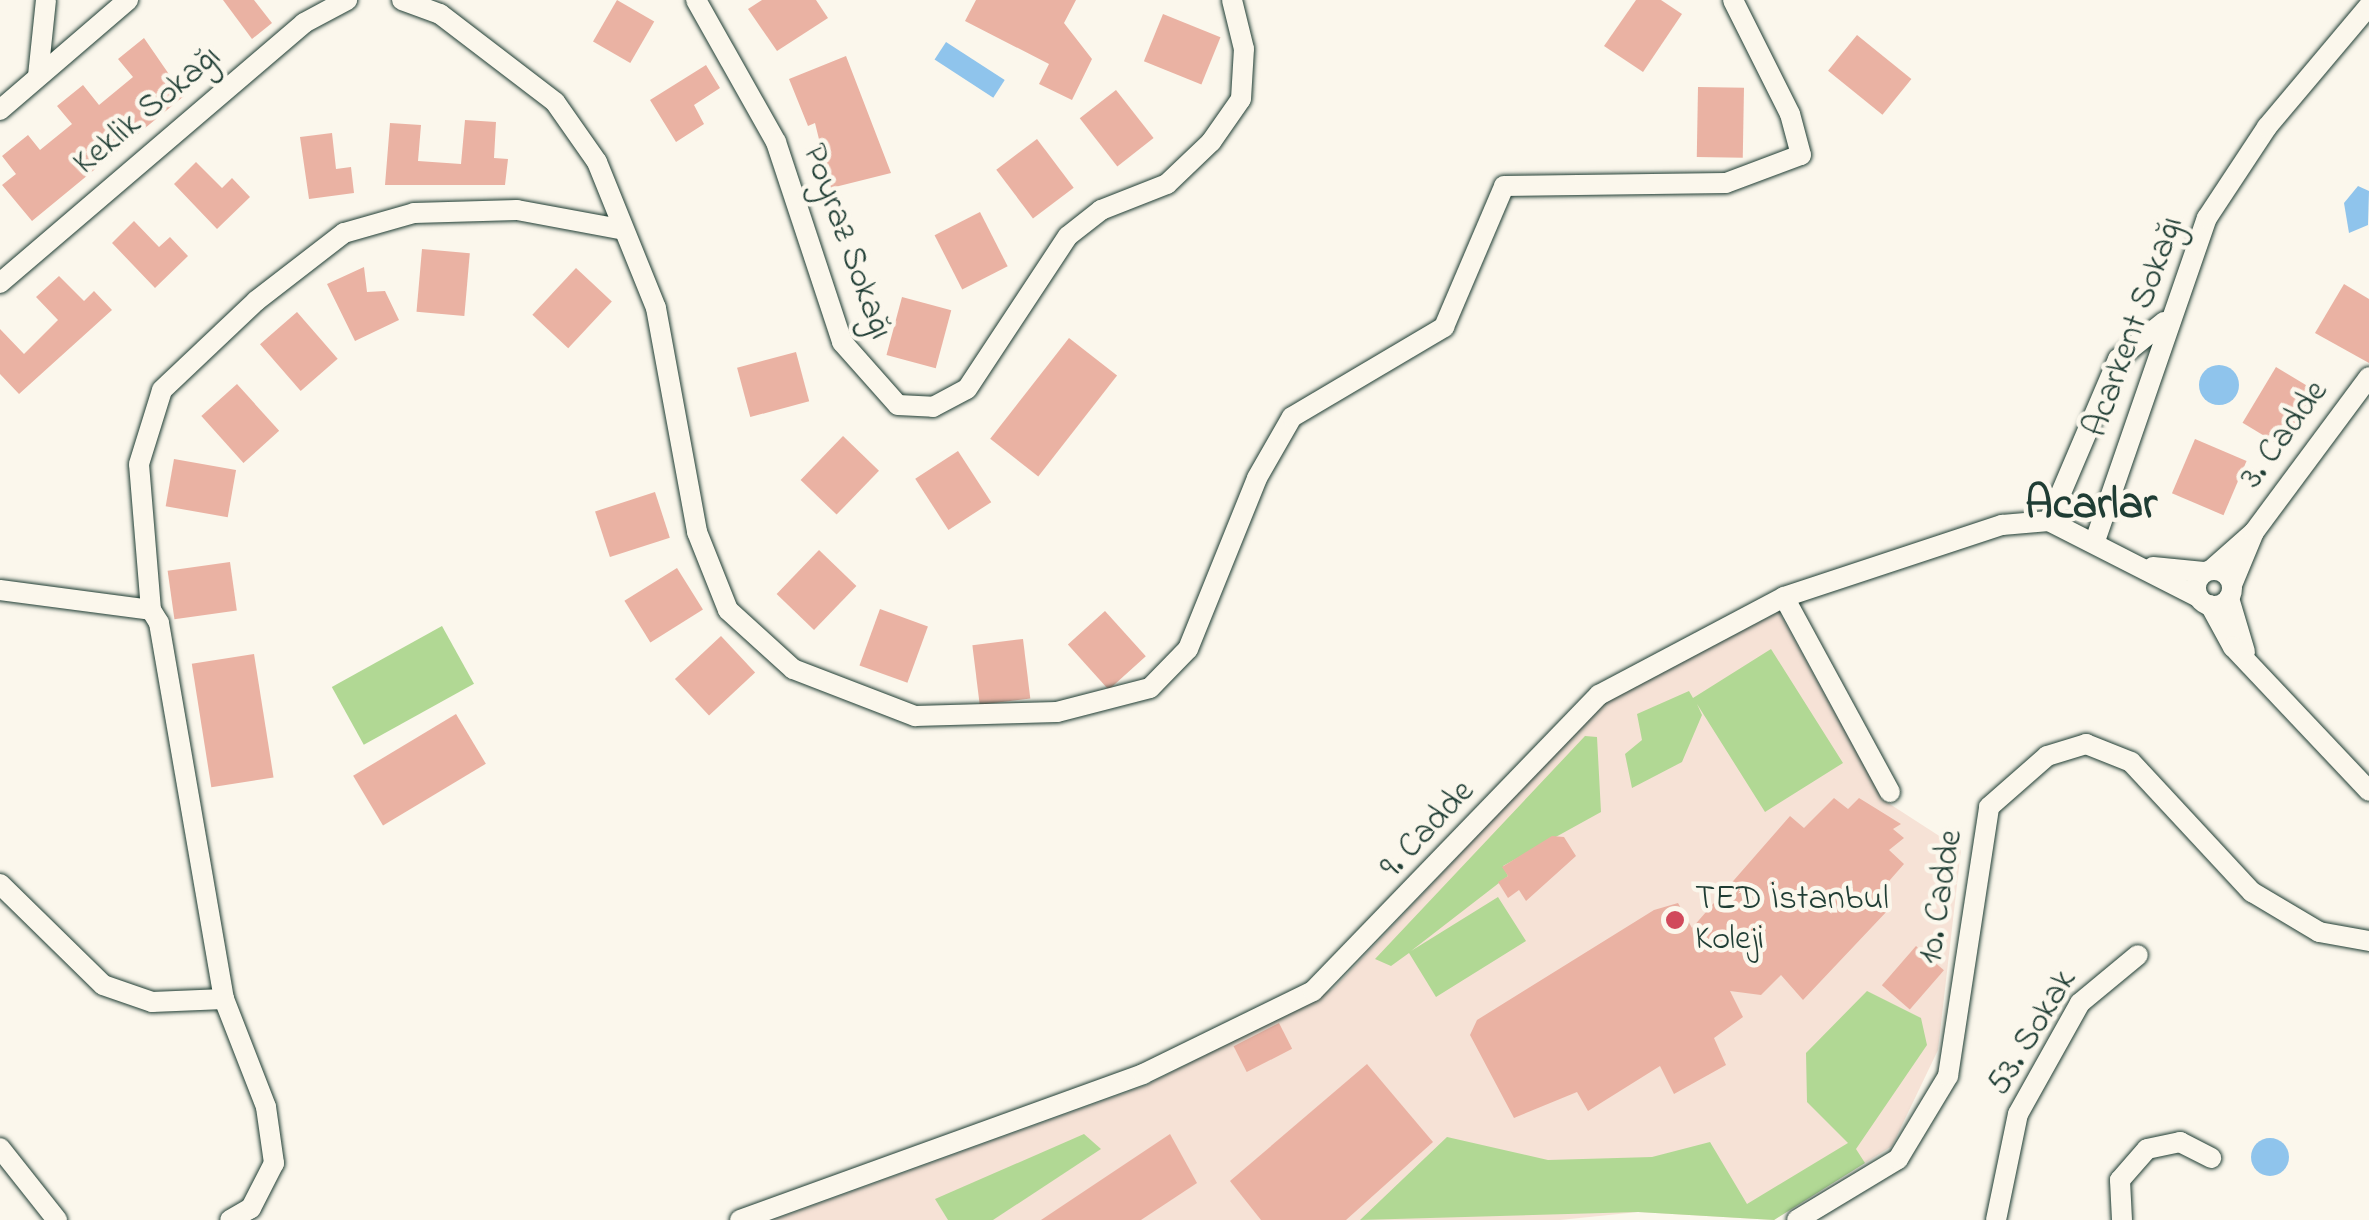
<!DOCTYPE html>
<meta charset="utf-8">
<style>
body{margin:0}
#map{position:relative;width:2369px;height:1220px;overflow:hidden;background:#fbf7ec;font-family:"Indie Flower",sans-serif}
div>[style]{position:absolute}
.built>*{inset:0;background:#f6e2d6}
.green>*{inset:0;background:#b1d894;transform-origin:0 0}
.water>*{inset:0;background:#8fc4ec;transform-origin:0 0}
.round{border-radius:50%}
.building>*{inset:0;background:#eab2a3;transform-origin:0 0}
.roads{filter:drop-shadow(0 0 2px #1f3d34) drop-shadow(0 0 2px #1f3d34)}
.minor>*{height:20px;margin:-10px;padding:0 10px;transform-origin:10px;border-radius:10px;background:#fbf7ec}
.minor>.ring{margin:-10px;padding:0;box-sizing:content-box;background:none;border:20px solid #fbf7ec;border-radius:50%}
.dots>*{width:28px;height:28px;translate:-50% -50%;box-sizing:border-box;border:5px solid #fbf7ec;border-radius:50%}
span{translate:-50% -50%;white-space:nowrap;text-align:center;line-height:1.15;-webkit-text-stroke:9px #fbf7ec;paint-order:stroke}
.street-label{font-size:35px;color:#1f3d34}
.poi-label{font-size:35px;color:#1f3d34}
.left{translate:0 -50%;text-align:left}
.district-label{font-size:45px;color:#1f3d34;font-weight:700}
</style>
<div id="map">
<div class="built">
<div style="clip-path:polygon(1779px 612px,1882px 799px,1961px 850px,1938px 1050px,1892px 1146px,1774px 1220px,1638px 1212px,1560px 1220px,773px 1220px,1147px 1085px,1333px 989px,1604px 702px)"></div>
</div>
<div class="green">
<div style="left:442px;top:626px;width:66px;height:126px;rotate:61deg"></div>
<div style="clip-path:polygon(1771px 649px,1843px 763px,1765px 812px,1697px 704px,1702px 715px,1682px 762px,1632px 788px,1625px 754px,1642px 740px,1637px 714px,1689px 691px,1693px 698px)"></div>
<div style="clip-path:polygon(1585px 736px,1597px 737px,1601px 812px,1503px 866px,1508px 876px,1411px 951px,1498px 897px,1526px 941px,1436px 997px,1409px 953px,1391px 966px,1375px 959px)"></div>
<div style="clip-path:polygon(1867px 991px,1921px 1018px,1927px 1045px,1856px 1149px,1865px 1163px,1774px 1220px,1638px 1212px,1360px 1220px,1447px 1137px,1548px 1160px,1652px 1157px,1710px 1142px,1747px 1204px,1848px 1143px,1807px 1102px,1806px 1053px)"></div>
<div style="clip-path:polygon(1084px 1134px,1101px 1149px,993px 1220px,948px 1220px,935px 1199px)"></div>
</div>
<div class="water">
<div style="left:946px;top:42px;width:70px;height:21px;rotate:33deg"></div>
<div style="clip-path:polygon(2358px 186px,2369px 191px,2368px 225px,2349px 233px,2344px 203px)"></div>
<div class="round" style="left:2199px;top:365px;width:40px;height:40px"></div>
<div class="round" style="left:2251px;top:1138px;width:38px;height:38px"></div>
</div>
<div class="building">
<div style="clip-path:polygon(223px 0,254px 0,272px 23px,252px 39px)"></div>
<div style="left:617px;top:0;width:43px;height:48px;rotate:30deg"></div>
<div style="clip-path:polygon(762px 0,816px 0,828px 18px,777px 51px,748px 9px)"></div>
<div style="clip-path:polygon(976px 0,1076px 0,1064px 23px,1092px 59px,1072px 100px,1039px 84px,1049px 64px,965px 21px)"></div>
<div style="clip-path:polygon(1636px 0,1661px 0,1682px 14px,1643px 72px,1604px 46px)"></div>
<div style="left:1163px;top:14px;width:62px;height:51px;rotate:22deg"></div>
<div style="left:1857px;top:35px;width:70px;height:46px;rotate:39deg"></div>
<div style="clip-path:polygon(144px 38px,184px 96px,32px 221px,2px 185px,16px 174px,2px 156px,28px 135px,40px 150px,72px 124px,57px 106px,83px 85px,99px 105px,133px 77px,118px 59px)"></div>
<div style="clip-path:polygon(846px 56px,891px 173px,831px 188px,815px 123px,808px 126px,789px 79px)"></div>
<div style="clip-path:polygon(706px 65px,720px 88px,694px 105px,704px 124px,676px 142px,650px 100px)"></div>
<div style="left:1698px;top:87px;width:46px;height:70px;rotate:1deg"></div>
<div style="left:1116px;top:90px;width:61px;height:46px;rotate:52deg"></div>
<div style="clip-path:polygon(465px 120px,496px 122px,494px 158px,508px 159px,505px 185px,385px 185px,390px 123px,421px 125px,418px 161px,461px 164px)"></div>
<div style="clip-path:polygon(332px 133px,336px 169px,351px 167px,354px 193px,309px 199px,300px 137px)"></div>
<div style="left:1037px;top:139px;width:61px;height:51px;rotate:53deg"></div>
<div style="clip-path:polygon(196px 162px,222px 188px,232px 178px,250px 197px,217px 229px,174px 184px)"></div>
<div style="left:980px;top:212px;width:61px;height:51px;rotate:63deg"></div>
<div style="clip-path:polygon(134px 221px,159px 247px,170px 237px,188px 256px,155px 288px,112px 243px)"></div>
<div style="left:422px;top:249px;width:48px;height:63px;rotate:5deg"></div>
<div style="clip-path:polygon(364px 267px,367px 292px,385px 291px,399px 320px,355px 341px,327px 284px)"></div>
<div style="left:576px;top:268px;width:49px;height:64px;rotate:43deg"></div>
<div style="clip-path:polygon(59px 276px,84px 301px,94px 291px,112px 310px,19px 394px,0 374px,0 329px,24px 354px,58px 320px,36px 297px)"></div>
<div style="clip-path:polygon(2344px 284px,2369px 299px,2369px 363px,2315px 333px)"></div>
<div style="left:902px;top:297px;width:51px;height:60px;rotate:15deg"></div>
<div style="left:297px;top:312px;width:62px;height:49px;rotate:49deg"></div>
<div style="left:1069px;top:338px;width:61px;height:128px;rotate:38deg"></div>
<div style="left:796px;top:352px;width:51px;height:61px;rotate:75deg"></div>
<div style="left:2276px;top:367px;width:45px;height:65px;rotate:31deg"></div>
<div style="left:237px;top:384px;width:63px;height:48px;rotate:48deg"></div>
<div style="left:843px;top:436px;width:50px;height:61px;rotate:44deg"></div>
<div style="left:2195px;top:439px;width:56px;height:59px;rotate:23deg"></div>
<div style="left:958px;top:451px;width:61px;height:51px;rotate:57deg"></div>
<div style="left:174px;top:459px;width:63px;height:48px;rotate:10deg"></div>
<div style="left:655px;top:492px;width:48px;height:63px;rotate:72deg"></div>
<div style="left:819px;top:550px;width:52px;height:61px;rotate:44deg"></div>
<div style="left:230px;top:562px;width:49px;height:63px;rotate:82deg"></div>
<div style="left:677px;top:568px;width:49px;height:62px;rotate:58deg"></div>
<div style="left:880px;top:609px;width:51px;height:60px;rotate:20deg"></div>
<div style="left:1105px;top:611px;width:61px;height:50px;rotate:48deg"></div>
<div style="left:721px;top:636px;width:50px;height:63px;rotate:47deg"></div>
<div style="left:1023px;top:639px;width:60px;height:51px;rotate:83deg"></div>
<div style="left:254px;top:654px;width:125px;height:63px;rotate:81deg"></div>
<div style="left:456px;top:714px;width:58px;height:120px;rotate:59deg"></div>
<div style="clip-path:polygon(1834px 798px,1848px 809px,1859px 798px,1901px 824px,1893px 829px,1904px 838px,1889px 850px,1904px 864px,1875px 897px,1889px 909px,1803px 1000px,1781px 975px,1761px 995px,1730px 991px,1743px 1017px,1714px 1038px,1726px 1065px,1674px 1094px,1660px 1066px,1588px 1111px,1577px 1092px,1514px 1118px,1470px 1035px,1477px 1020px,1654px 910px,1678px 903px,1692px 928px,1790px 816px,1804px 828px)"></div>
<div style="clip-path:polygon(1552px 836px,1564px 837px,1576px 856px,1526px 901px,1519px 890px,1508px 898px,1498px 882px,1508px 876px,1502px 867px)"></div>
<div style="left:1916px;top:946px;width:37px;height:52px;rotate:41deg"></div>
<div style="left:1279px;top:1023px;width:29px;height:51px;rotate:63deg"></div>
<div style="clip-path:polygon(1367px 1064px,1433px 1142px,1346px 1220px,1261px 1220px,1230px 1181px)"></div>
<div style="clip-path:polygon(1170px 1134px,1197px 1183px,1141px 1220px,1041px 1220px)"></div>
</div>
<div class="roads">
<div class="minor">
<div style="left:402px;top:0;width:40px;rotate:20.2deg"></div>
<div style="left:440px;top:14px;width:145px;rotate:37.4deg"></div>
<div style="left:555px;top:102px;width:73px;rotate:55deg"></div>
<div style="left:597px;top:162px;width:157px;rotate:68deg"></div>
<div style="left:656px;top:308px;width:228px;rotate:79.6deg"></div>
<div style="left:697px;top:532px;width:84px;rotate:68.3deg"></div>
<div style="left:728px;top:610px;width:88px;rotate:42.2deg"></div>
<div style="left:793px;top:669px;width:131px;rotate:21.1deg"></div>
<div style="left:915px;top:716px;width:142px;rotate:-1.6deg"></div>
<div style="left:1057px;top:712px;width:96px;rotate:-14.5deg"></div>
<div style="left:1150px;top:688px;width:54px;rotate:-45.7deg"></div>
<div style="left:1188px;top:649px;width:184px;rotate:-68deg"></div>
<div style="left:1257px;top:478px;width:70px;rotate:-60.2deg"></div>
<div style="left:1292px;top:417px;width:177px;rotate:-30.6deg"></div>
<div style="left:1444px;top:327px;width:153px;rotate:-66.9deg"></div>
<div style="left:1504px;top:186px;width:222px;rotate:-0.8deg"></div>
<div style="left:1726px;top:183px;width:80px;rotate:-20.5deg"></div>
<div style="left:1801px;top:155px;width:42px;rotate:-105deg"></div>
<div style="left:1790px;top:114px;width:127px;rotate:-116.6deg"></div>
<div style="left:696px;top:0;width:163px;rotate:60.6deg"></div>
<div style="left:776px;top:142px;width:211px;rotate:71.7deg"></div>
<div style="left:842px;top:342px;width:84px;rotate:48.4deg"></div>
<div style="left:898px;top:405px;width:35px;rotate:3deg"></div>
<div style="left:933px;top:407px;width:38px;rotate:-28deg"></div>
<div style="left:967px;top:389px;width:183px;rotate:-56.6deg"></div>
<div style="left:1068px;top:236px;width:42px;rotate:-38.2deg"></div>
<div style="left:1101px;top:210px;width:71px;rotate:-21.5deg"></div>
<div style="left:1167px;top:184px;width:61px;rotate:-43.7deg"></div>
<div style="left:1211px;top:142px;width:52px;rotate:-55.1deg"></div>
<div style="left:1241px;top:99px;width:50px;rotate:-86.6deg"></div>
<div style="left:1244px;top:49px;width:50px;rotate:-103.8deg"></div>
<div style="left:38px;top:76px;width:76px;rotate:-84deg"></div>
<div style="left:0;top:110px;width:169px;rotate:-40.7deg"></div>
<div style="left:0;top:283px;width:400px;rotate:-40.5deg"></div>
<div style="left:304px;top:23px;width:49px;rotate:-28.1deg"></div>
<div style="left:2049px;top:521px;width:176px;rotate:-66.9deg"></div>
<div style="left:2118px;top:359px;width:59px;rotate:-38.8deg"></div>
<div style="left:2095px;top:541px;width:342px;rotate:-70.9deg"></div>
<div style="left:2207px;top:218px;width:109px;rotate:-56.6deg"></div>
<div style="left:2267px;top:127px;width:158px;rotate:-49.9deg"></div>
<div style="left:2153px;top:567px;width:51px;rotate:5.6deg"></div>
<div class="ring" style="left:2196px;top:570px;width:16px;height:16px"></div>
<div style="left:2211px;top:570px;width:57px;rotate:-41.5deg"></div>
<div style="left:2232px;top:585px;width:57px;rotate:-67.5deg"></div>
<div style="left:2254px;top:532px;width:193px;rotate:-53.4deg"></div>
<div style="left:0;top:590px;width:152px;rotate:7.5deg"></div>
<div style="left:151px;top:610px;width:15px;rotate:58deg"></div>
<div style="left:159px;top:623px;width:382px;rotate:80.2deg"></div>
<div style="left:224px;top:999px;width:116px;rotate:68.7deg"></div>
<div style="left:266px;top:1107px;width:57px;rotate:81.9deg"></div>
<div style="left:274px;top:1163px;width:51px;rotate:117.1deg"></div>
<div style="left:251px;top:1208px;width:24px;rotate:150deg"></div>
<div style="left:1784px;top:597px;width:222px;rotate:61.5deg"></div>
<div style="left:2229px;top:598px;width:56px;rotate:73.5deg"></div>
<div style="left:2210px;top:605px;width:48px;rotate:61.3deg"></div>
<div style="left:2233px;top:647px;width:198px;rotate:46.6deg"></div>
<div style="left:151px;top:610px;width:146px;rotate:-94.7deg"></div>
<div style="left:139px;top:464px;width:77px;rotate:-72.7deg"></div>
<div style="left:162px;top:390px;width:129px;rotate:-43.4deg"></div>
<div style="left:256px;top:301px;width:111px;rotate:-37.7deg"></div>
<div style="left:344px;top:233px;width:73px;rotate:-15.9deg"></div>
<div style="left:414px;top:213px;width:103px;rotate:-1.7deg"></div>
<div style="left:517px;top:210px;width:105px;rotate:10.5deg"></div>
<div style="left:0;top:884px;width:144px;rotate:44.4deg"></div>
<div style="left:103px;top:985px;width:52px;rotate:19.1deg"></div>
<div style="left:152px;top:1002px;width:72px;rotate:-2.4deg"></div>
<div style="left:0;top:1148px;width:92px;rotate:51.6deg"></div>
<div style="left:740px;top:1220px;width:429px;rotate:-19.9deg"></div>
<div style="left:1143px;top:1074px;width:189px;rotate:-26deg"></div>
<div style="left:1313px;top:991px;width:412px;rotate:-46deg"></div>
<div style="left:1599px;top:695px;width:209px;rotate:-27.9deg"></div>
<div style="left:1784px;top:597px;width:230px;rotate:-18.3deg"></div>
<div style="left:2002px;top:525px;width:47px;rotate:-4.9deg"></div>
<div style="left:2049px;top:521px;width:167px;rotate:27deg"></div>
<div style="left:1797px;top:1220px;width:118px;rotate:-31.1deg"></div>
<div style="left:1898px;top:1159px;width:97px;rotate:-58.9deg"></div>
<div style="left:1948px;top:1076px;width:272px;rotate:-81.3deg"></div>
<div style="left:1989px;top:807px;width:77px;rotate:-41.3deg"></div>
<div style="left:2047px;top:756px;width:41px;rotate:-17.1deg"></div>
<div style="left:2086px;top:744px;width:48px;rotate:21.8deg"></div>
<div style="left:2131px;top:762px;width:178px;rotate:47.1deg"></div>
<div style="left:2252px;top:892px;width:78px;rotate:30.8deg"></div>
<div style="left:2319px;top:932px;width:51px;rotate:10.2deg"></div>
<div style="left:1996px;top:1220px;width:108px;rotate:-78.3deg"></div>
<div style="left:2018px;top:1114px;width:127px;rotate:-60.8deg"></div>
<div style="left:2080px;top:1003px;width:75px;rotate:-39.6deg"></div>
<div style="left:2122px;top:1220px;width:40px;rotate:-92.9deg"></div>
<div style="left:2120px;top:1180px;width:41px;rotate:-48.9deg"></div>
<div style="left:2147px;top:1149px;width:34px;rotate:-12deg"></div>
<div style="left:2180px;top:1142px;width:35px;rotate:27deg"></div>
</div>
</div>
<div class="dots">
<div style="left:1675px;top:920px;background:#d1495b"></div>
</div>
<div class="street-label">
<span style="left:148px;top:111px;rotate:-40deg">Keklik Sokağı</span>
<span style="left:846px;top:242px;rotate:70deg">Poyraz Sokağı</span>
<span style="left:2135px;top:327px;rotate:-70deg">Acarkent Sokağı</span>
<span style="left:2285px;top:435px;rotate:-54deg">3. Cadde</span>
<span style="left:1428px;top:830px;rotate:-47deg">9. Cadde</span>
<span style="left:1942px;top:897px;rotate:-81deg">10. Cadde</span>
<span style="left:2033px;top:1033px;rotate:-59deg">53. Sokak</span>
</div>
<div class="poi-label">
<span class="left" style="left:1695px;top:920px">TED İstanbul<br>Koleji</span>
</div>
<div class="district-label">
<span style="left:2091px;top:507px">Acarlar</span>
</div>
</div>
